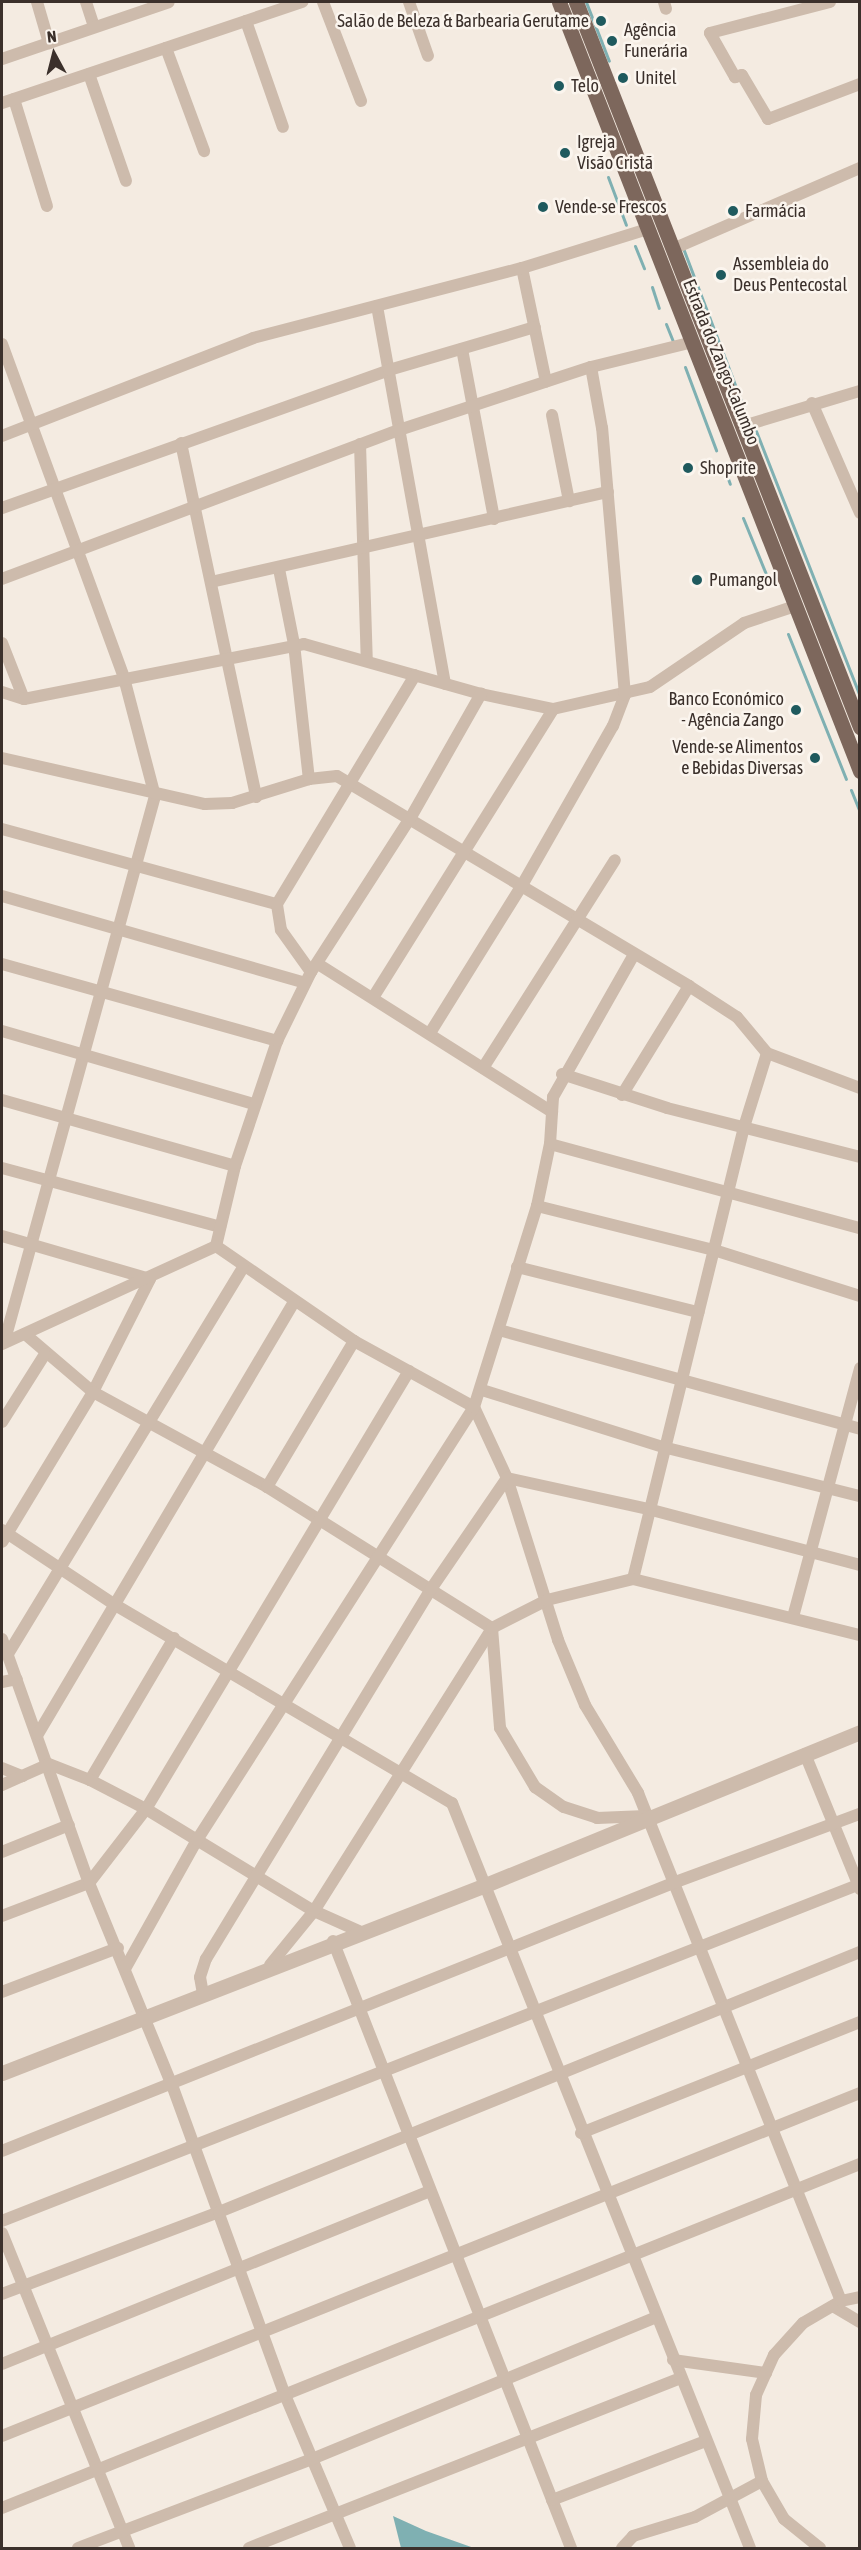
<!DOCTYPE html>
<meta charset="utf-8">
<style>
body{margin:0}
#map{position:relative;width:861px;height:2550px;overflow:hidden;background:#f4ebe1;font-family:"Asap Condensed",sans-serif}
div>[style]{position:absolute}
.water>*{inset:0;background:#7fb0b2}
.stream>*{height:3px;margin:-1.5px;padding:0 1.5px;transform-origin:1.5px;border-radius:1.5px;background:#7fb0b2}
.minor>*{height:12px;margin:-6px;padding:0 6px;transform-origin:6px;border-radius:6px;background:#cdbbac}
.tertiary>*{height:15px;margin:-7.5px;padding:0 7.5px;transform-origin:7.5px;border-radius:7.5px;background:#cdbbac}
.primary>*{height:15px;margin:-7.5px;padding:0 7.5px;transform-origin:7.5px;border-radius:7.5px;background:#7d675c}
.dots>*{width:16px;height:16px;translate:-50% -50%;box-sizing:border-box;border:3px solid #fbf5ee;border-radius:50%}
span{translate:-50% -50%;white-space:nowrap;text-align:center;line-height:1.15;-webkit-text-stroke:5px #fbf5ee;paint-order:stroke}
.poi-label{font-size:18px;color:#3b302b}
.right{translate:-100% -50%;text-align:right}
.left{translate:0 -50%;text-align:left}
.street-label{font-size:18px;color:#3b302b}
.frame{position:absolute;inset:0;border:3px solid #3b302b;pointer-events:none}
.north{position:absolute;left:24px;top:24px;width:60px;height:60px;-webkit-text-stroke:4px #fbf5ee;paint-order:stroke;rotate:353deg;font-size:16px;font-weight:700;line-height:24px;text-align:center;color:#3b302b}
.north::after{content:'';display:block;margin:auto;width:21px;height:27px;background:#3b302b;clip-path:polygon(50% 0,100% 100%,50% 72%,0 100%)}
</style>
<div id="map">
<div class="water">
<div style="clip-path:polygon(393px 2516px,426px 2531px,474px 2548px,401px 2548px)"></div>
</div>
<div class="stream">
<div style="left:586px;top:2px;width:63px;rotate:68.7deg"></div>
<div style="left:608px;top:177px;width:51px;rotate:69.4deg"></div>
<div style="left:635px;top:246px;width:24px;rotate:68deg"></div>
<div style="left:683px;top:248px;width:178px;rotate:69.2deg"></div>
<div style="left:652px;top:287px;width:22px;rotate:72deg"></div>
<div style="left:666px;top:324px;width:18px;rotate:68deg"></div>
<div style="left:685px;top:367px;width:89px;rotate:69.5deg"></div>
<div style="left:756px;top:431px;width:286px;rotate:68.6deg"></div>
<div style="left:723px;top:465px;width:20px;rotate:70deg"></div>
<div style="left:743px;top:518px;width:66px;rotate:67.7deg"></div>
<div style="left:788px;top:634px;width:156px;rotate:68.2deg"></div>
<div style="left:851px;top:790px;width:24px;rotate:68deg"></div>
</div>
<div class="minor">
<div style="left:37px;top:2px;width:43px;rotate:73.7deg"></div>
<div style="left:86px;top:2px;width:26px;rotate:72deg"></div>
<div style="left:323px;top:2px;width:106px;rotate:69deg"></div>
<div style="left:409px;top:2px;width:57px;rotate:70.6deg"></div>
<div style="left:664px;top:2px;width:7px;rotate:74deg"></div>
<div style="left:830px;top:2px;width:124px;rotate:165.5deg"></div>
<div style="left:710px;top:33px;width:51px;rotate:60.4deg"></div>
<div style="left:735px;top:77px;width:7px;rotate:-16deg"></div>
<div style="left:742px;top:75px;width:51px;rotate:59.4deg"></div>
<div style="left:768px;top:119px;width:98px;rotate:-20.8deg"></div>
<div style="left:246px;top:21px;width:112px;rotate:70.8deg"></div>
<div style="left:166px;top:48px;width:110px;rotate:69.7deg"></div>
<div style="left:2px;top:59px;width:176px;rotate:-18.8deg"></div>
<div style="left:89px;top:74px;width:113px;rotate:70.9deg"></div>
<div style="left:14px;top:99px;width:112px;rotate:72.9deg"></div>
<div style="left:2px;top:103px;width:317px;rotate:-18.6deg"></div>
<div style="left:675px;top:248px;width:202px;rotate:-23.4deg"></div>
<div style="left:522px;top:268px;width:116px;rotate:78.1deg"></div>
<div style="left:377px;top:306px;width:384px;rotate:79.8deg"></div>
<div style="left:2px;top:344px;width:356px;rotate:69.9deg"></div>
<div style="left:124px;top:678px;width:122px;rotate:75.3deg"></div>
<div style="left:155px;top:796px;width:567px;rotate:105.43deg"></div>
<div style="left:462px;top:349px;width:173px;rotate:79.3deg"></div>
<div style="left:812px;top:403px;width:120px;rotate:66.4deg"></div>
<div style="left:552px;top:415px;width:88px;rotate:78.8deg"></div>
<div style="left:743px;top:426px;width:122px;rotate:-16.7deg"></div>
<div style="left:2px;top:436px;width:269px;rotate:-21.3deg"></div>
<div style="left:253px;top:338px;width:278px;rotate:-14.6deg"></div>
<div style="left:522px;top:268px;width:129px;rotate:-17.2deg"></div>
<div style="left:181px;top:443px;width:362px;rotate:78deg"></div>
<div style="left:360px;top:444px;width:217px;rotate:88.2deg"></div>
<div style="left:2px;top:508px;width:411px;rotate:-19.6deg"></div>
<div style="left:389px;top:370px;width:152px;rotate:-16.4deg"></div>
<div style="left:279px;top:569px;width:76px;rotate:78.7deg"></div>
<div style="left:294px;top:644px;width:136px;rotate:83.7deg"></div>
<div style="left:2px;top:579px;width:424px;rotate:-20.6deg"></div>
<div style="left:399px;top:430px;width:202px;rotate:-18.2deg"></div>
<div style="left:591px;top:367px;width:105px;rotate:-13.8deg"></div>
<div style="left:211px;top:582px;width:407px;rotate:-12.8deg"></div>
<div style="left:2px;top:643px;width:60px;rotate:68.6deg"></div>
<div style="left:2px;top:692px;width:23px;rotate:18deg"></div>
<div style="left:24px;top:699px;width:285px;rotate:-11.1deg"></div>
<div style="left:304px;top:644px;width:184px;rotate:15.8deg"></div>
<div style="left:481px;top:694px;width:74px;rotate:11.8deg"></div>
<div style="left:553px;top:709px;width:99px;rotate:-12.8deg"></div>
<div style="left:650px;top:687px;width:114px;rotate:-34.2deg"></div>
<div style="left:744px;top:623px;width:54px;rotate:-18.4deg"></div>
<div style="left:2px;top:758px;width:208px;rotate:12.8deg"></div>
<div style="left:205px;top:804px;width:27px;rotate:-2deg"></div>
<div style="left:232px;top:803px;width:81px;rotate:-17.3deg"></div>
<div style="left:309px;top:779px;width:28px;rotate:-6deg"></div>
<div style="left:337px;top:776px;width:410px;rotate:30.8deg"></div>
<div style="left:689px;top:986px;width:57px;rotate:32.9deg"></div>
<div style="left:737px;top:1017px;width:47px;rotate:50.2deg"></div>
<div style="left:767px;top:1053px;width:99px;rotate:20.6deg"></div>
<div style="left:2px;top:829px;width:285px;rotate:15.3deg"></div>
<div style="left:2px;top:896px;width:315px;rotate:16deg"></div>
<div style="left:2px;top:964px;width:286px;rotate:15.6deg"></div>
<div style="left:318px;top:964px;width:277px;rotate:32.3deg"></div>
<div style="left:311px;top:972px;width:52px;rotate:-125.5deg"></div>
<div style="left:281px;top:930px;width:26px;rotate:-99deg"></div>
<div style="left:277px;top:904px;width:267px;rotate:-58.9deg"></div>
<div style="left:374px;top:996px;width:338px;rotate:-58deg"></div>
<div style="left:2px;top:1031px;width:262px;rotate:16.2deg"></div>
<div style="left:430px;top:1033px;width:172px;rotate:-58.1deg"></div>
<div style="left:521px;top:887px;width:185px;rotate:-60.3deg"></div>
<div style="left:613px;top:726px;width:33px;rotate:-69deg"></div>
<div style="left:625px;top:695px;width:268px;rotate:-94.9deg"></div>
<div style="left:602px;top:428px;width:62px;rotate:-100.2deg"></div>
<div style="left:483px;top:1068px;width:246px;rotate:-57.6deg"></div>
<div style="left:562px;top:1074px;width:110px;rotate:17.9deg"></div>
<div style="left:667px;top:1108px;width:199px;rotate:14.2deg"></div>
<div style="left:622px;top:1095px;width:128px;rotate:-58.4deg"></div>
<div style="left:2px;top:1100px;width:242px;rotate:15.8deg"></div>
<div style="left:550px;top:1144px;width:321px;rotate:15.2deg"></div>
<div style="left:2px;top:1168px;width:226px;rotate:15.1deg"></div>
<div style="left:537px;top:1206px;width:182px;rotate:14deg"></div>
<div style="left:714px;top:1250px;width:153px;rotate:17.5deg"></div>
<div style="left:2px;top:1236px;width:154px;rotate:16.2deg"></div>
<div style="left:150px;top:1279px;width:127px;rotate:116.8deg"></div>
<div style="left:93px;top:1392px;width:175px;rotate:121.2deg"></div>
<div style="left:216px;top:1246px;width:168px;rotate:34.5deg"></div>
<div style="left:354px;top:1341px;width:137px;rotate:28.8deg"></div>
<div style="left:474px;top:1407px;width:78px;rotate:65.1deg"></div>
<div style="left:507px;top:1478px;width:170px;rotate:72.5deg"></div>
<div style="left:558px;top:1640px;width:70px;rotate:67.4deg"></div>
<div style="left:585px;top:1705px;width:103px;rotate:58.9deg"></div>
<div style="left:638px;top:1793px;width:547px;rotate:68.22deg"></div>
<div style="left:216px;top:1246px;width:82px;rotate:-76.6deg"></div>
<div style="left:235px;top:1166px;width:132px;rotate:-71.4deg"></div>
<div style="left:277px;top:1041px;width:77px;rotate:-63.8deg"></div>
<div style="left:311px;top:972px;width:184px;rotate:-57.2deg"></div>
<div style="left:411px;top:817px;width:142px;rotate:-60.4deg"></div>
<div style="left:517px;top:1267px;width:187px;rotate:14deg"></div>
<div style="left:499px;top:1330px;width:374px;rotate:15.3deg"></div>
<div style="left:25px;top:1334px;width:89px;rotate:40.5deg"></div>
<div style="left:93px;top:1392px;width:198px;rotate:28.6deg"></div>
<div style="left:267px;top:1487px;width:266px;rotate:32.1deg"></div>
<div style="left:492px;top:1628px;width:100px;rotate:85.4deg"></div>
<div style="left:500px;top:1728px;width:69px;rotate:59.3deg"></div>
<div style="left:535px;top:1787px;width:35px;rotate:35deg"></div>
<div style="left:564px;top:1807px;width:35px;rotate:18deg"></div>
<div style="left:597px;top:1818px;width:49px;rotate:-2.3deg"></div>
<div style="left:2px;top:1344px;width:235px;rotate:-24.6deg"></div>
<div style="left:482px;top:1390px;width:190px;rotate:17.5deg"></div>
<div style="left:663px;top:1447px;width:203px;rotate:14deg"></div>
<div style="left:2px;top:1422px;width:80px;rotate:-57.7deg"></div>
<div style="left:267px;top:1487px;width:170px;rotate:-59.2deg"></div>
<div style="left:2px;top:1530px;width:138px;rotate:33.5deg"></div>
<div style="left:117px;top:1606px;width:389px;rotate:30.5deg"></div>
<div style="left:452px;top:1803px;width:802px;rotate:68.2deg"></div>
<div style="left:633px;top:1579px;width:465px;rotate:-76.2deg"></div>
<div style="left:744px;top:1127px;width:77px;rotate:-72.7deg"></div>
<div style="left:793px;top:1617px;width:258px;rotate:-74.9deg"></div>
<div style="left:2px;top:1639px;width:259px;rotate:70.4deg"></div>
<div style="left:89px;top:1883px;width:218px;rotate:67.7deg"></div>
<div style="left:172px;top:2085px;width:330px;rotate:70deg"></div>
<div style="left:285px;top:2395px;width:166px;rotate:67deg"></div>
<div style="left:8px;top:1654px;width:452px;rotate:-58.7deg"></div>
<div style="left:2px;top:1682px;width:15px;rotate:-11deg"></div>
<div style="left:38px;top:1734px;width:502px;rotate:-59.35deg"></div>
<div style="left:805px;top:1754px;width:146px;rotate:67.8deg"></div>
<div style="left:2px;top:1768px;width:22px;rotate:22deg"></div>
<div style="left:90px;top:1780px;width:165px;rotate:-59.4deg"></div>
<div style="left:2px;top:1785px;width:51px;rotate:-24.1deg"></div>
<div style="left:49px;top:1764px;width:44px;rotate:21.3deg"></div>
<div style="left:90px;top:1780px;width:63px;rotate:27.4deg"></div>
<div style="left:146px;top:1809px;width:197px;rotate:31.3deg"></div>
<div style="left:314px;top:1911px;width:49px;rotate:24deg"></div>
<div style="left:2px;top:1852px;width:72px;rotate:-21.9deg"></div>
<div style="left:2px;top:1916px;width:93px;rotate:-20.8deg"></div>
<div style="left:89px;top:1883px;width:93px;rotate:-52.4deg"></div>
<div style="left:146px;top:1809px;width:511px;rotate:-59.02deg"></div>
<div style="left:333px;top:1941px;width:652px;rotate:68.59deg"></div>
<div style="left:270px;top:1965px;width:70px;rotate:-50.8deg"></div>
<div style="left:314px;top:1911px;width:334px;rotate:-57.8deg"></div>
<div style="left:492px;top:1628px;width:62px;rotate:-27deg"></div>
<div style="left:547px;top:1600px;width:89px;rotate:-13.7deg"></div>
<div style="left:633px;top:1579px;width:234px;rotate:13.9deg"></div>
<div style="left:126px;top:1967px;width:145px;rotate:-60.8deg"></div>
<div style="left:197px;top:1840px;width:514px;rotate:-57.39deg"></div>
<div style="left:474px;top:1407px;width:211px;rotate:-72.6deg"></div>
<div style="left:537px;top:1206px;width:63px;rotate:-78.2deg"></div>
<div style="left:550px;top:1144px;width:47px;rotate:-86.3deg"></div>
<div style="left:553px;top:1097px;width:162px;rotate:-60.4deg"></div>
<div style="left:2px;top:1992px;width:124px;rotate:-20.8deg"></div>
<div style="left:203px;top:1994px;width:17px;rotate:-100deg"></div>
<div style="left:200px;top:1977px;width:19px;rotate:-72deg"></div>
<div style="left:206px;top:1959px;width:433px;rotate:-58.7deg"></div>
<div style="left:431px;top:1589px;width:135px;rotate:-55.6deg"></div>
<div style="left:507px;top:1478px;width:144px;rotate:12.4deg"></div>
<div style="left:648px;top:1509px;width:219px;rotate:14.8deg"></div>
<div style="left:581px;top:2133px;width:300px;rotate:-21.7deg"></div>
<div style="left:2px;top:2151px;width:723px;rotate:-21.77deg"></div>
<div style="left:673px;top:1883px;width:199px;rotate:-20.3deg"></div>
<div style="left:2px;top:2221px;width:922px;rotate:-21.44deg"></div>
<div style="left:2px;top:2233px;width:340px;rotate:68deg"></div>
<div style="left:2px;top:2294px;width:232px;rotate:-20.7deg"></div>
<div style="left:219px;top:2212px;width:692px;rotate:-22.08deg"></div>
<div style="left:833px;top:2306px;width:31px;rotate:31deg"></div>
<div style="left:673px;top:2360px;width:94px;rotate:8deg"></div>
<div style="left:2px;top:2364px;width:462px;rotate:-22deg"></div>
<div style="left:2px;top:2436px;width:924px;rotate:-21.79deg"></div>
<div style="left:552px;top:2500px;width:165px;rotate:-21deg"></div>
<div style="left:2px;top:2508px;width:924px;rotate:-21.85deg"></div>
<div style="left:78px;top:2548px;width:250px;rotate:-20.8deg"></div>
<div style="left:312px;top:2459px;width:372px;rotate:-22.4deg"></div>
<div style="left:249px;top:2548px;width:463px;rotate:-21.5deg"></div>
<div style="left:622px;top:2548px;width:16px;rotate:-47deg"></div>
<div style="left:633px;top:2536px;width:65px;rotate:-17deg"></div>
<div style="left:695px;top:2517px;width:76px;rotate:-28.2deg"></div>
<div style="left:820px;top:2548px;width:46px;rotate:-141.1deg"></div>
<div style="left:784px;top:2519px;width:44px;rotate:-120.1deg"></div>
<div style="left:762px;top:2481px;width:43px;rotate:-103.4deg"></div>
<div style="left:752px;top:2439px;width:44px;rotate:-84.8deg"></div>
<div style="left:756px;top:2395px;width:44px;rotate:-65.8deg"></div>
<div style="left:774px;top:2355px;width:43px;rotate:-47.8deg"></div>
<div style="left:803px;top:2323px;width:44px;rotate:-30.1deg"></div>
<div style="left:841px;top:2301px;width:19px;rotate:-12deg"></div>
</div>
<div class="tertiary">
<div style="left:2px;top:2073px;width:516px;rotate:-21.24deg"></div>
<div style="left:483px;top:1886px;width:407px;rotate:-22.2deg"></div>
</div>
<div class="primary">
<div style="left:559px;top:2px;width:826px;rotate:68.62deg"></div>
<div style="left:576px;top:2px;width:779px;rotate:68.61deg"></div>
</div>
<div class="dots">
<div style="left:601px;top:21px;background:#1f5a5e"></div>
<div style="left:612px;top:41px;background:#1f5a5e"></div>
<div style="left:623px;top:78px;background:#1f5a5e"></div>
<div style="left:559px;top:86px;background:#1f5a5e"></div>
<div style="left:565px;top:153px;background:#1f5a5e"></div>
<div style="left:543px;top:207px;background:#1f5a5e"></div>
<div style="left:733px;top:211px;background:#1f5a5e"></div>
<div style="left:721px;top:275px;background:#1f5a5e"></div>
<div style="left:688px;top:468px;background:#1f5a5e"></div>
<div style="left:697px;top:580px;background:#1f5a5e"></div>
<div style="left:796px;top:710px;background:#1f5a5e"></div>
<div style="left:815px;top:758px;background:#1f5a5e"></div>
</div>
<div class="poi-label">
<span class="right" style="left:589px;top:21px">Salão de Beleza &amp; Barbearia Gerutame</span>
<span class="left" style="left:624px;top:41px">Agência<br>Funerária</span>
<span class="left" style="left:635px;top:78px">Unitel</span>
<span class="left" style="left:571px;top:86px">Telo</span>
<span class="left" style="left:577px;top:153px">Igreja<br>Visão Cristã</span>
<span class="left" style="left:555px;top:207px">Vende-se Frescos</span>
<span class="left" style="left:745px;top:211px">Farmácia</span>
<span class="left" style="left:733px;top:275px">Assembleia do<br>Deus Pentecostal</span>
<span class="left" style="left:700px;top:468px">Shoprite</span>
<span class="left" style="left:709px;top:580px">Pumangol</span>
<span class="right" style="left:784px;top:710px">Banco Económico<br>- Agência Zango</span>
<span class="right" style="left:803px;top:758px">Vende-se Alimentos<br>e Bebidas Diversas</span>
</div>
<div class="street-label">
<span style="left:721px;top:362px;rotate:68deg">Estrada do Zango-Calumbo</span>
</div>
<div class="frame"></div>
<div class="north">N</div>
</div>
